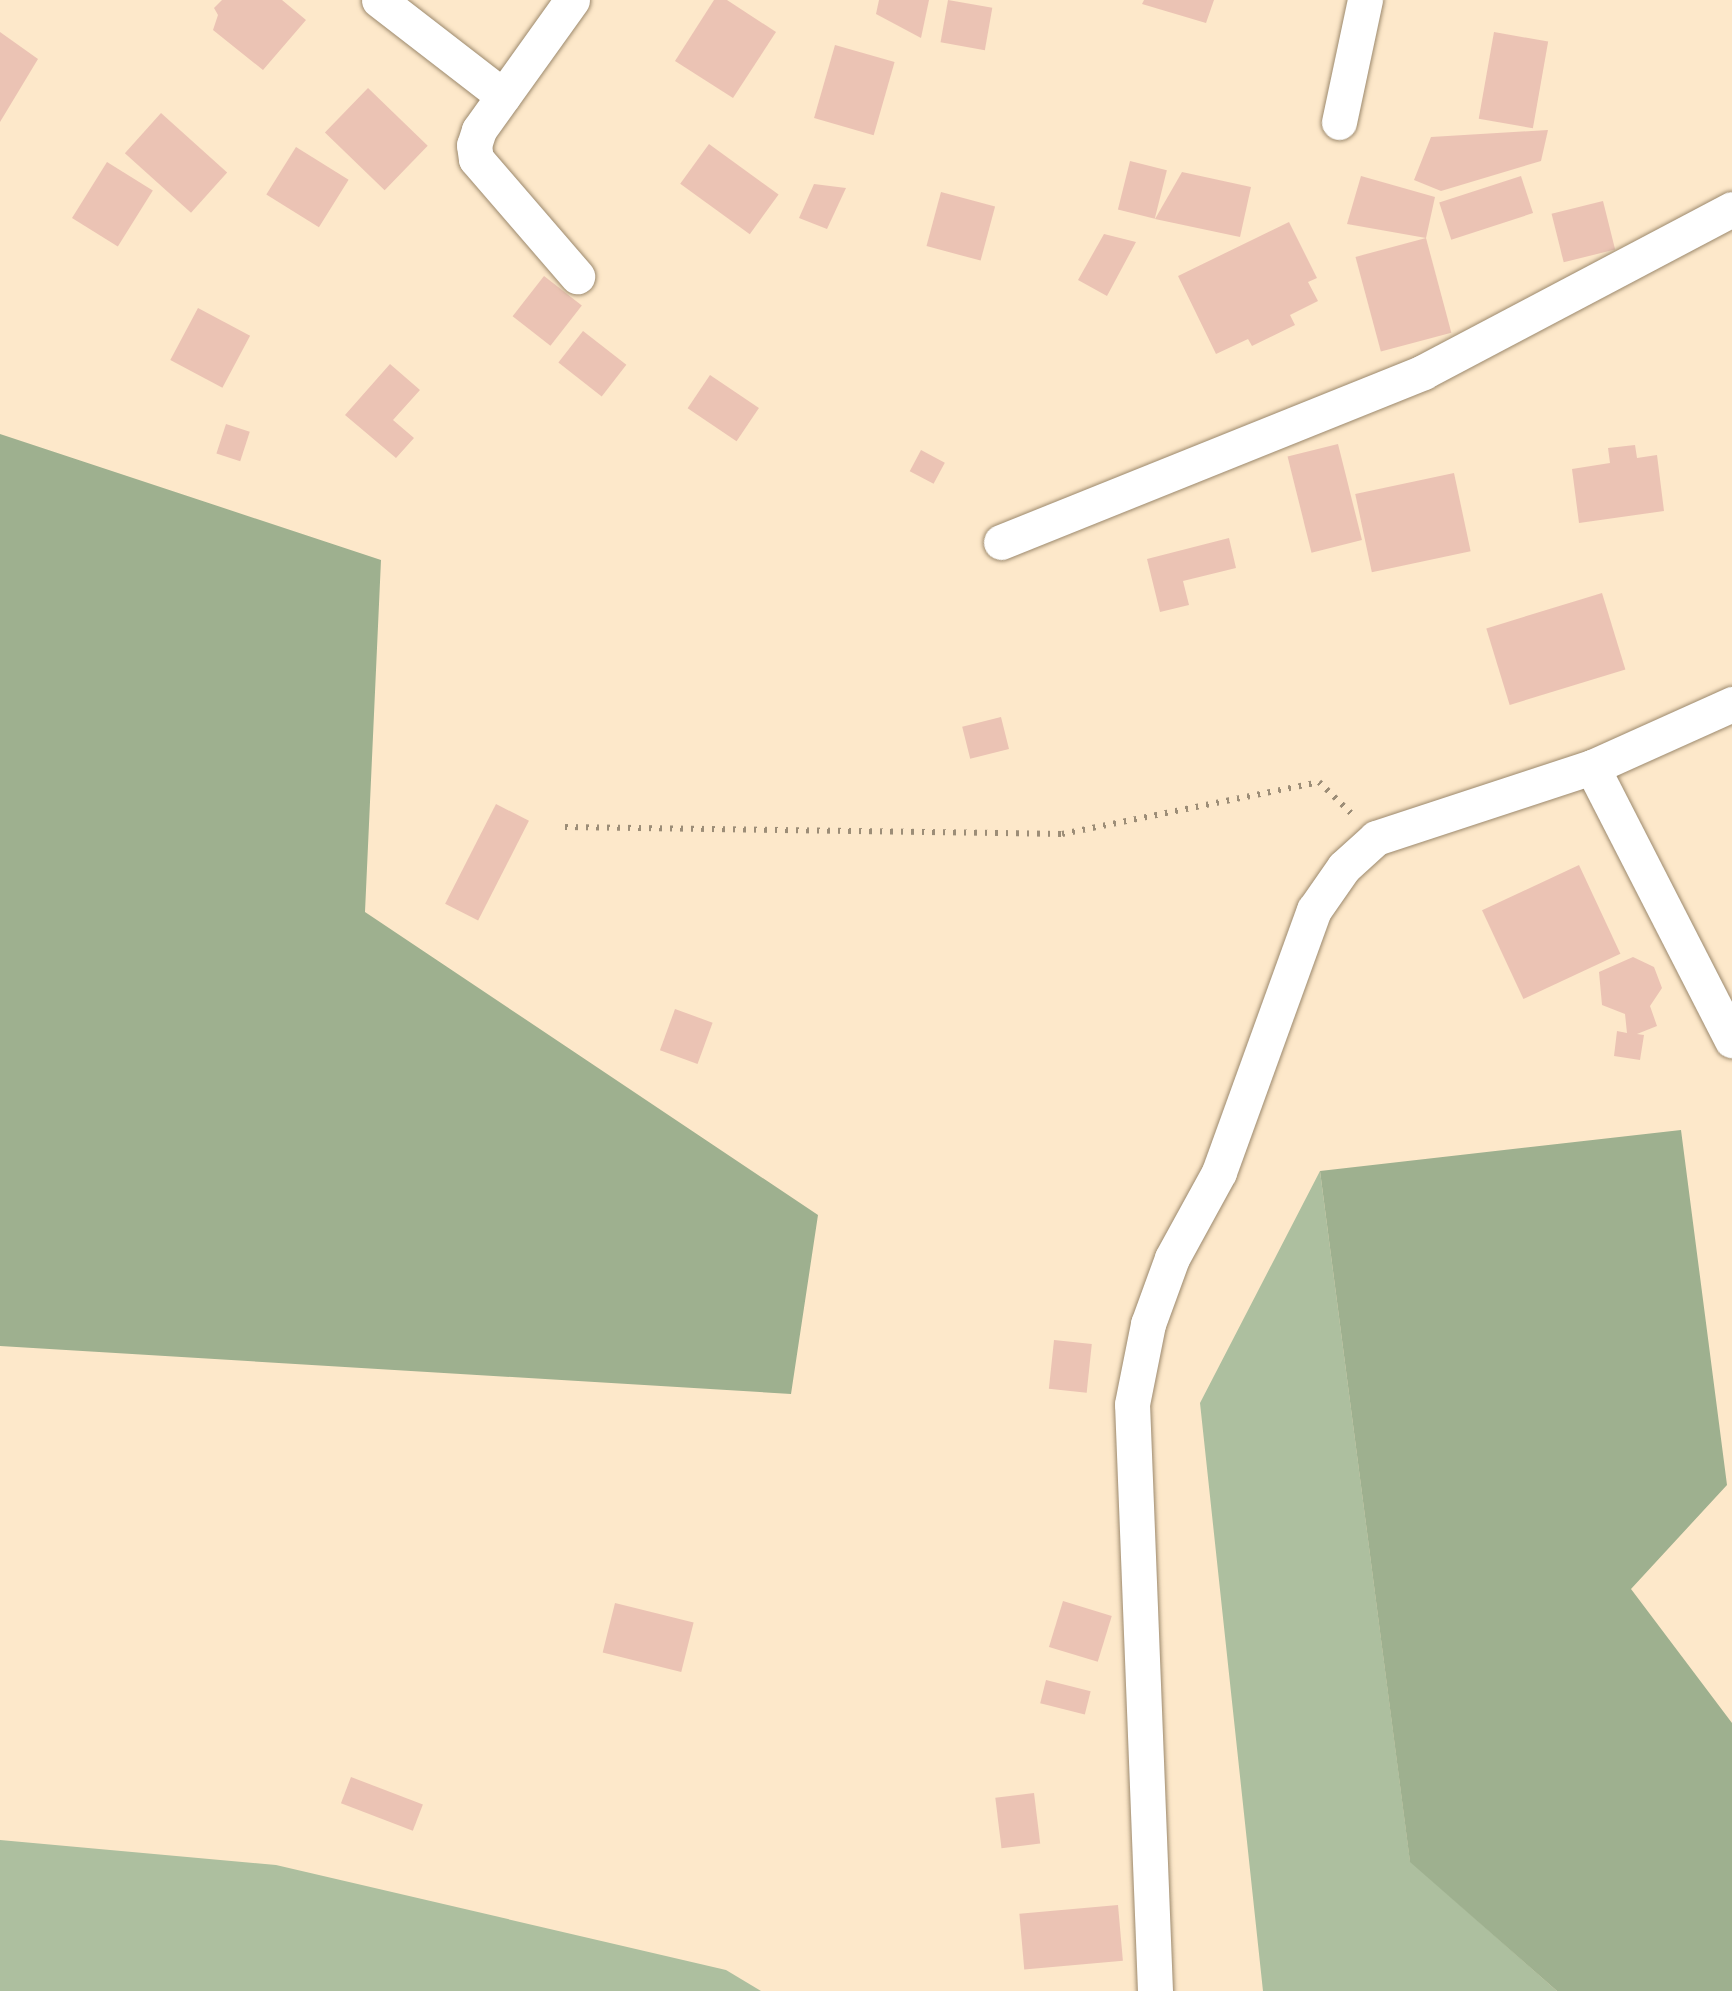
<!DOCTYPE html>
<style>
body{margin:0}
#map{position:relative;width:1732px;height:1991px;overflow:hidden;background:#fde8ca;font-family:"Roboto Condensed",sans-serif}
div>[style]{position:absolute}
.green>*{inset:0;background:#adbf9f}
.forest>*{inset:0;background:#9eb08f}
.building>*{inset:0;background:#ebc3b4;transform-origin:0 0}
.path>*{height:6px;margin-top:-3px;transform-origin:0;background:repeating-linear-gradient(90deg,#9c8d77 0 2.5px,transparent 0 10.5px)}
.roads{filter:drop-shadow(0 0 2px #9c896d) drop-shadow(0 0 2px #9c896d)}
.minor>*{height:35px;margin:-17.5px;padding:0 17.5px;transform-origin:17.5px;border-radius:17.5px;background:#fff}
span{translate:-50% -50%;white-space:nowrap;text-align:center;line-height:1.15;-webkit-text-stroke:8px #fde8ca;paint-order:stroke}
</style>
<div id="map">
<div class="green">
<div style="clip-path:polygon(1320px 1171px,1410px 1861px,1557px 1991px,1263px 1991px,1200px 1403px)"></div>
<div style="clip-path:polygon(0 1840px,276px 1865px,726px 1970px,761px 1991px,0 1991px)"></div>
</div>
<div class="forest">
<div style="clip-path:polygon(0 434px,381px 560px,365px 912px,818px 1215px,791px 1394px,0 1346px)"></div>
<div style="clip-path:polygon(1681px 1130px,1727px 1485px,1631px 1589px,1732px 1723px,1732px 1991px,1557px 1991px,1410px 1862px,1320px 1171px)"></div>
</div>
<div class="building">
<div style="clip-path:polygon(222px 0,282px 0,306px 20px,263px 70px,213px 30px,218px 15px,214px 8px)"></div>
<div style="clip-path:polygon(714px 0,727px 0,776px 32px,733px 98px,675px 61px)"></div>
<div style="clip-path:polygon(879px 0,929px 0,921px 38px,876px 14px)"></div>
<div style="left:948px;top:0;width:45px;height:43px;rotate:10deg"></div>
<div style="clip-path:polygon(1144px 0,1214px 0,1206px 23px,1142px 4px)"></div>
<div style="clip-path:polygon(0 32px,38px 59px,0 122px)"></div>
<div style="left:1494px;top:32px;width:55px;height:88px;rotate:10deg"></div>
<div style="left:835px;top:45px;width:62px;height:76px;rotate:16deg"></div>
<div style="left:368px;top:88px;width:83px;height:62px;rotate:44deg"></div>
<div style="left:161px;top:113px;width:89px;height:54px;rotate:42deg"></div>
<div style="clip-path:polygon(1548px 130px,1541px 161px,1441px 191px,1414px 180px,1431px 137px)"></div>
<div style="left:709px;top:144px;width:86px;height:49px;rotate:36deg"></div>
<div style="left:296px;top:147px;width:62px;height:56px;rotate:32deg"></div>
<div style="left:1130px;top:161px;width:38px;height:50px;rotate:14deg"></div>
<div style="left:107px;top:162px;width:54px;height:66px;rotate:32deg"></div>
<div style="clip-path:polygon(1182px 172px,1251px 187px,1240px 237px,1155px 219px)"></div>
<div style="clip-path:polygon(1361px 176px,1435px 197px,1426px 238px,1347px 224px)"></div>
<div style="left:1521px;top:176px;width:39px;height:86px;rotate:72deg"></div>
<div style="clip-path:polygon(814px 184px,846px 188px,827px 229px,799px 218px)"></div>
<div style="left:941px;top:192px;width:56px;height:56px;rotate:15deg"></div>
<div style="left:1603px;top:201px;width:50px;height:53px;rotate:76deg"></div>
<div style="clip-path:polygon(1289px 222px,1317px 278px,1308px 282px,1318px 301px,1290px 315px,1295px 325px,1252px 346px,1248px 339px,1216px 354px,1178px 276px)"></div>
<div style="clip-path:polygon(1104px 234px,1136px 242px,1107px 296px,1078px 280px)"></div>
<div style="left:1426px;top:238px;width:98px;height:73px;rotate:75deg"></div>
<div style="left:544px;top:276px;width:48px;height:51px;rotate:38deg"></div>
<div style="left:198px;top:308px;width:59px;height:59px;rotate:28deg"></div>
<div style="left:583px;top:331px;width:55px;height:40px;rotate:38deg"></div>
<div style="clip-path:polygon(390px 364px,420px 390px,393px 420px,414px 438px,396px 458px,345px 415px)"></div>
<div style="left:710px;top:375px;width:59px;height:40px;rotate:34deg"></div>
<div style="left:226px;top:424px;width:25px;height:31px;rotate:18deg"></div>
<div style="left:1338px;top:444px;width:99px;height:52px;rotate:76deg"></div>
<div style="clip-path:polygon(1635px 445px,1637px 458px,1657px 455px,1664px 511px,1579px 523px,1572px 469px,1610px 463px,1608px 448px)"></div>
<div style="left:921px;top:450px;width:27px;height:24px;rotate:28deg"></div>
<div style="left:1454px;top:473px;width:80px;height:101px;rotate:78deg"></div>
<div style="clip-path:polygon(1229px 538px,1236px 568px,1183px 581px,1189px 605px,1160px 612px,1147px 559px)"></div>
<div style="left:1602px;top:593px;width:80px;height:121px;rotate:73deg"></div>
<div style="left:1001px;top:717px;width:33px;height:40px;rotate:76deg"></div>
<div style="left:496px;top:804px;width:37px;height:112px;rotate:27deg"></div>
<div style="left:1579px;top:865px;width:98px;height:107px;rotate:65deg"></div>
<div style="clip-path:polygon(1633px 957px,1654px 967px,1662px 988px,1650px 1006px,1657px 1026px,1637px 1034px,1644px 1035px,1640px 1060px,1614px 1056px,1617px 1031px,1627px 1033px,1625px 1014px,1602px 1005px,1599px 972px)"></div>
<div style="left:675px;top:1009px;width:40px;height:44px;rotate:20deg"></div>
<div style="left:1054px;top:1340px;width:38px;height:49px;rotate:6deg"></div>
<div style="left:1063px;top:1601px;width:51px;height:48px;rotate:17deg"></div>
<div style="left:615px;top:1603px;width:81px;height:51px;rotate:14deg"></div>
<div style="left:1046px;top:1680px;width:46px;height:24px;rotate:14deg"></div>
<div style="left:351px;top:1777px;width:77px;height:28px;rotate:21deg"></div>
<div style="left:1034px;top:1793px;width:51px;height:39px;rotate:83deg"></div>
<div style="left:1118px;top:1905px;width:56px;height:99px;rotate:85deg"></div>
</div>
<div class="path">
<div style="left:565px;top:827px;width:497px;rotate:0.8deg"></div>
<div style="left:1062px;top:834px;width:262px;rotate:-11.4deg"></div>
<div style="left:1319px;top:782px;width:49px;rotate:44.2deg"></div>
</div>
<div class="roads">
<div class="minor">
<div style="left:379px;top:0;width:157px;rotate:37.7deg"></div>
<div style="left:572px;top:0;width:160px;rotate:125.6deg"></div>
<div style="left:479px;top:130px;width:16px;rotate:108deg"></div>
<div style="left:474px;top:145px;width:14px;rotate:82deg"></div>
<div style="left:476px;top:159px;width:155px;rotate:49.2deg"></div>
<div style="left:1339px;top:122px;width:125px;rotate:-78deg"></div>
<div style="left:1001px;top:542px;width:455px;rotate:-21.9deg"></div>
<div style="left:1423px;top:372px;width:349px;rotate:-27.8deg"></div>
<div style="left:1592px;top:767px;width:307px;rotate:62.9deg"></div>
<div style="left:1155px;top:1991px;width:587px;rotate:-92.24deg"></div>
<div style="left:1132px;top:1404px;width:82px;rotate:-78.7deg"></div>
<div style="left:1148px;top:1324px;width:70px;rotate:-70deg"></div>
<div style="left:1172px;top:1258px;width:98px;rotate:-61.3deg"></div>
<div style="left:1219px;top:1172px;width:279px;rotate:-70.1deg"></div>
<div style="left:1314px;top:910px;width:52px;rotate:-55.1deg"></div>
<div style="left:1344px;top:867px;width:43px;rotate:-42.2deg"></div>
<div style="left:1376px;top:838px;width:227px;rotate:-18.2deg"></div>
<div style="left:1592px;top:767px;width:154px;rotate:-24.2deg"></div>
</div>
</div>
</div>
